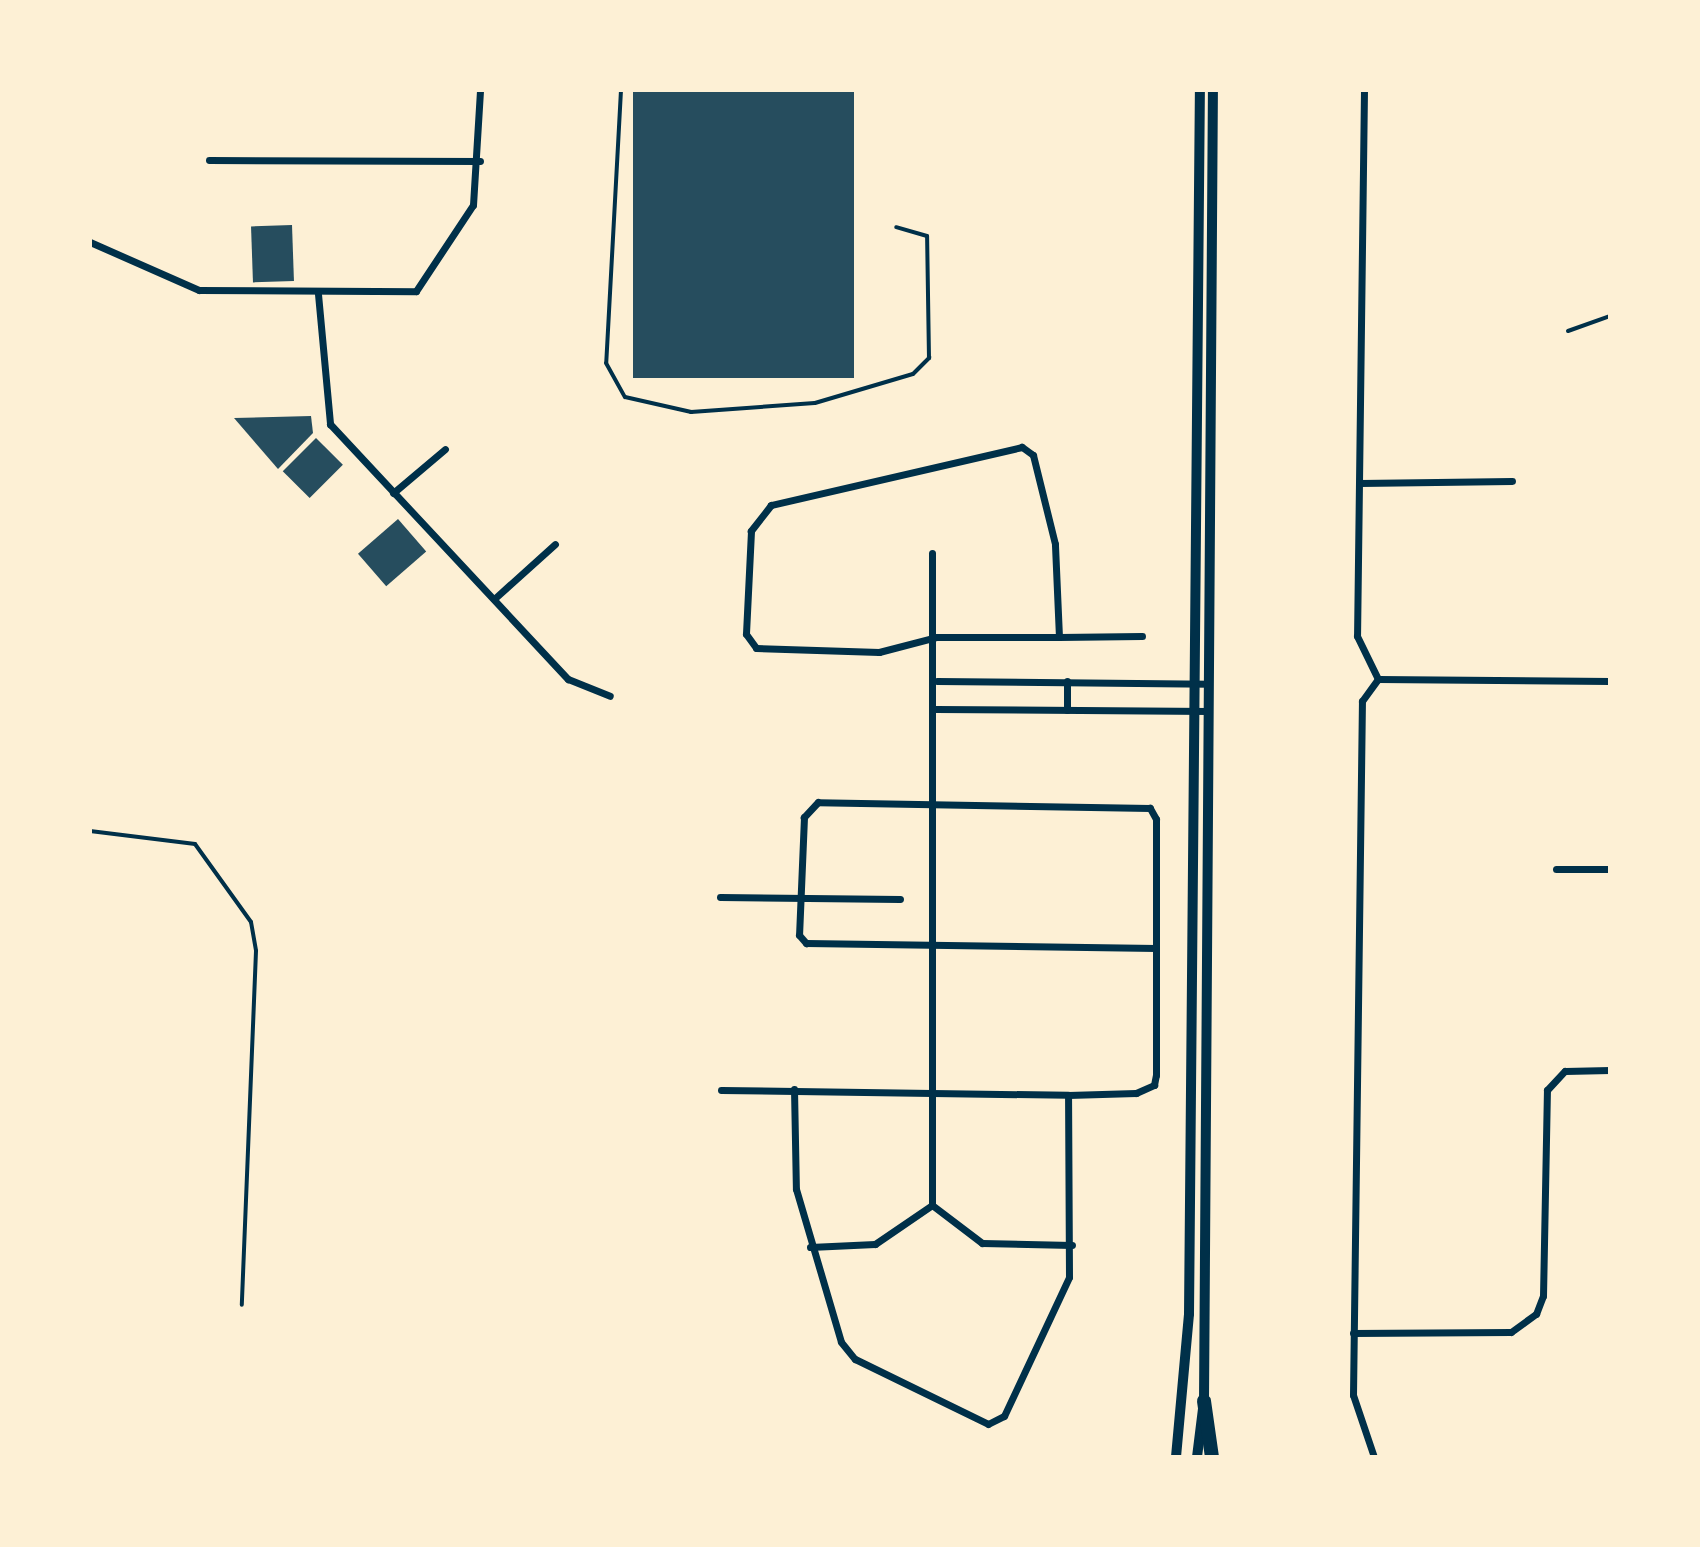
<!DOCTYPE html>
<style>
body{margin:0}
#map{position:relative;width:1700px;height:1547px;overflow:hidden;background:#fdf0d5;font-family:"Source Sans 3",sans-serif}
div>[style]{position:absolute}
.building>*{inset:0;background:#264d5e;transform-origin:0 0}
.service>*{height:4px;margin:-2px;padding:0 2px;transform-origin:2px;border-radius:2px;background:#003049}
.minor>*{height:7px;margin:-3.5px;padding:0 3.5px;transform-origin:3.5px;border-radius:3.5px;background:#003049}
.secondary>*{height:10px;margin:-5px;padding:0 5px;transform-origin:5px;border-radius:5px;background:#003049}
.motorway>*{height:14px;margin:-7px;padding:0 7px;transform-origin:7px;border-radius:7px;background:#003049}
span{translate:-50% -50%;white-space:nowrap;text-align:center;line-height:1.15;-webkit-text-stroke:8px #fdf0d5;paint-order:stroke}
.frame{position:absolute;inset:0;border:92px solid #fdf0d5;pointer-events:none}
</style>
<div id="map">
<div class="building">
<div style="left:633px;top:90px;width:221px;height:288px"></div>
<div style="left:292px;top:225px;width:56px;height:41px;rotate:88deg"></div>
<div style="clip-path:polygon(311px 416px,313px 433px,278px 469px,234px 418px)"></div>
<div style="left:316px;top:438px;width:38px;height:47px;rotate:45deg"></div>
<div style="left:398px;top:519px;width:43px;height:53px;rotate:49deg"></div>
</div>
<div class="service">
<div style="left:621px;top:90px;width:273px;rotate:93.1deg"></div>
<div style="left:606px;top:363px;width:39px;rotate:61deg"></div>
<div style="left:625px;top:397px;width:68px;rotate:12.8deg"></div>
<div style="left:691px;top:412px;width:124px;rotate:-4.2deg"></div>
<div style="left:815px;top:403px;width:102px;rotate:-16.5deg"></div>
<div style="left:913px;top:374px;width:23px;rotate:-45deg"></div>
<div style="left:929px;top:358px;width:122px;rotate:-90.9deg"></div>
<div style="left:927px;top:236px;width:32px;rotate:-164deg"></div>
<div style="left:1568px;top:331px;width:45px;rotate:-19.7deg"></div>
<div style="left:90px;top:831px;width:106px;rotate:7.1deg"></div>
<div style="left:195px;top:844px;width:96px;rotate:54.3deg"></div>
<div style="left:251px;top:922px;width:29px;rotate:80deg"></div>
<div style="left:256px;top:951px;width:354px;rotate:92.3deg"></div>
</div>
<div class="minor">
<div style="left:1364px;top:90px;width:546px;rotate:90.73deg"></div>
<div style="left:1357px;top:636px;width:48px;rotate:64deg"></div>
<div style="left:209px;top:160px;width:271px;rotate:0.2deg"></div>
<div style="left:90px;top:242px;width:119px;rotate:23.8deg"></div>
<div style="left:199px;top:290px;width:217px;rotate:0.3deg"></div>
<div style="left:416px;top:291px;width:103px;rotate:-56.5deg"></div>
<div style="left:473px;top:205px;width:115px;rotate:-86.5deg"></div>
<div style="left:318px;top:294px;width:131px;rotate:84.7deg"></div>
<div style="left:330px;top:424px;width:349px;rotate:47deg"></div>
<div style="left:568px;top:679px;width:45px;rotate:22deg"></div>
<div style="left:1360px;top:483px;width:152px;rotate:-0.8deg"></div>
<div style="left:393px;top:493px;width:68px;rotate:-40.2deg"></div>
<div style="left:494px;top:599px;width:82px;rotate:-42deg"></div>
<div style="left:1059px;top:637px;width:93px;rotate:-92.5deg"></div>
<div style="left:1055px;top:544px;width:92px;rotate:-103.9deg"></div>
<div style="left:1033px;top:455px;width:14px;rotate:-144deg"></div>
<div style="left:1022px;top:447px;width:258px;rotate:167deg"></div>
<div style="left:771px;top:505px;width:33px;rotate:128deg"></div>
<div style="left:751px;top:531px;width:103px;rotate:92.8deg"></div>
<div style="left:746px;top:634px;width:17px;rotate:54deg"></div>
<div style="left:756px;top:648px;width:123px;rotate:1.9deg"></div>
<div style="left:879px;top:652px;width:60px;rotate:-14.5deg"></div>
<div style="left:937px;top:637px;width:122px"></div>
<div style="left:1059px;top:637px;width:83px;rotate:-0.7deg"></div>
<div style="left:937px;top:681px;width:272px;rotate:0.6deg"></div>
<div style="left:936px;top:709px;width:273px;rotate:0.4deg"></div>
<div style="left:1067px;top:710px;width:29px;rotate:-90deg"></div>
<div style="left:1556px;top:869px;width:54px"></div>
<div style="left:720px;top:897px;width:180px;rotate:0.6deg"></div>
<div style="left:794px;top:1089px;width:100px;rotate:88.9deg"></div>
<div style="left:796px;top:1189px;width:159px;rotate:73.6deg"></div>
<div style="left:841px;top:1342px;width:22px;rotate:51deg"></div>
<div style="left:855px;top:1359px;width:148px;rotate:26deg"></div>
<div style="left:988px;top:1424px;width:18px;rotate:-27deg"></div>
<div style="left:1004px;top:1416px;width:153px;rotate:-64.9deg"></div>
<div style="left:1069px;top:1277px;width:182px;rotate:-90.3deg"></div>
<div style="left:721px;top:1090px;width:347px;rotate:0.8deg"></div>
<div style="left:1068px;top:1095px;width:68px;rotate:-1.7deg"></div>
<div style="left:1136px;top:1093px;width:20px;rotate:-24deg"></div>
<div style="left:1154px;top:1085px;width:10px;rotate:-79deg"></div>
<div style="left:1156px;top:1075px;width:256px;rotate:-90deg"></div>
<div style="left:1156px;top:819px;width:13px;rotate:-119deg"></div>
<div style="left:1150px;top:808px;width:332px;rotate:-179deg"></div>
<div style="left:818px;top:802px;width:21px;rotate:133deg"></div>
<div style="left:804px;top:817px;width:118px;rotate:92.4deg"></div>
<div style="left:799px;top:935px;width:11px;rotate:49deg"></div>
<div style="left:806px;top:943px;width:350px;rotate:0.8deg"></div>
<div style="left:932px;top:1205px;width:652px;rotate:-90deg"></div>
<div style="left:932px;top:1205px;width:63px;rotate:37.2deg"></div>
<div style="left:982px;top:1243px;width:90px;rotate:1.3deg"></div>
<div style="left:810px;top:1247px;width:65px;rotate:-2.6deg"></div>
<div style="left:875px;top:1244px;width:69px;rotate:-34.4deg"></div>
<div style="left:1353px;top:1333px;width:158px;rotate:-0.4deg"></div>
<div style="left:1511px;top:1332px;width:31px;rotate:-36deg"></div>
<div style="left:1536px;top:1314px;width:19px;rotate:-69deg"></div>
<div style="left:1543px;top:1296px;width:206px;rotate:-88.9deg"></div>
<div style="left:1547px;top:1090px;width:26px;rotate:-47deg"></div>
<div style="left:1565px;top:1071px;width:45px;rotate:-1.3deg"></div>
<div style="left:1374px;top:1457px;width:65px;rotate:-108.7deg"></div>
<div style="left:1353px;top:1395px;width:694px;rotate:-89.26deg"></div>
<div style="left:1362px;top:701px;width:27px;rotate:-54deg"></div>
<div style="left:1378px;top:679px;width:232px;rotate:0.5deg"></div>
</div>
<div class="secondary">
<div style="left:1176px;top:1457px;width:144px;rotate:-84.8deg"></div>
<div style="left:1189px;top:1314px;width:1224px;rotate:-89.49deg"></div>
<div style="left:1197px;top:1457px;width:56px;rotate:-82.9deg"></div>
<div style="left:1204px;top:1401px;width:1311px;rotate:-89.61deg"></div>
</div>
<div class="motorway">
<div style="left:1204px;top:1401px;width:57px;rotate:81.9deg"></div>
</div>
<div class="frame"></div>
</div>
